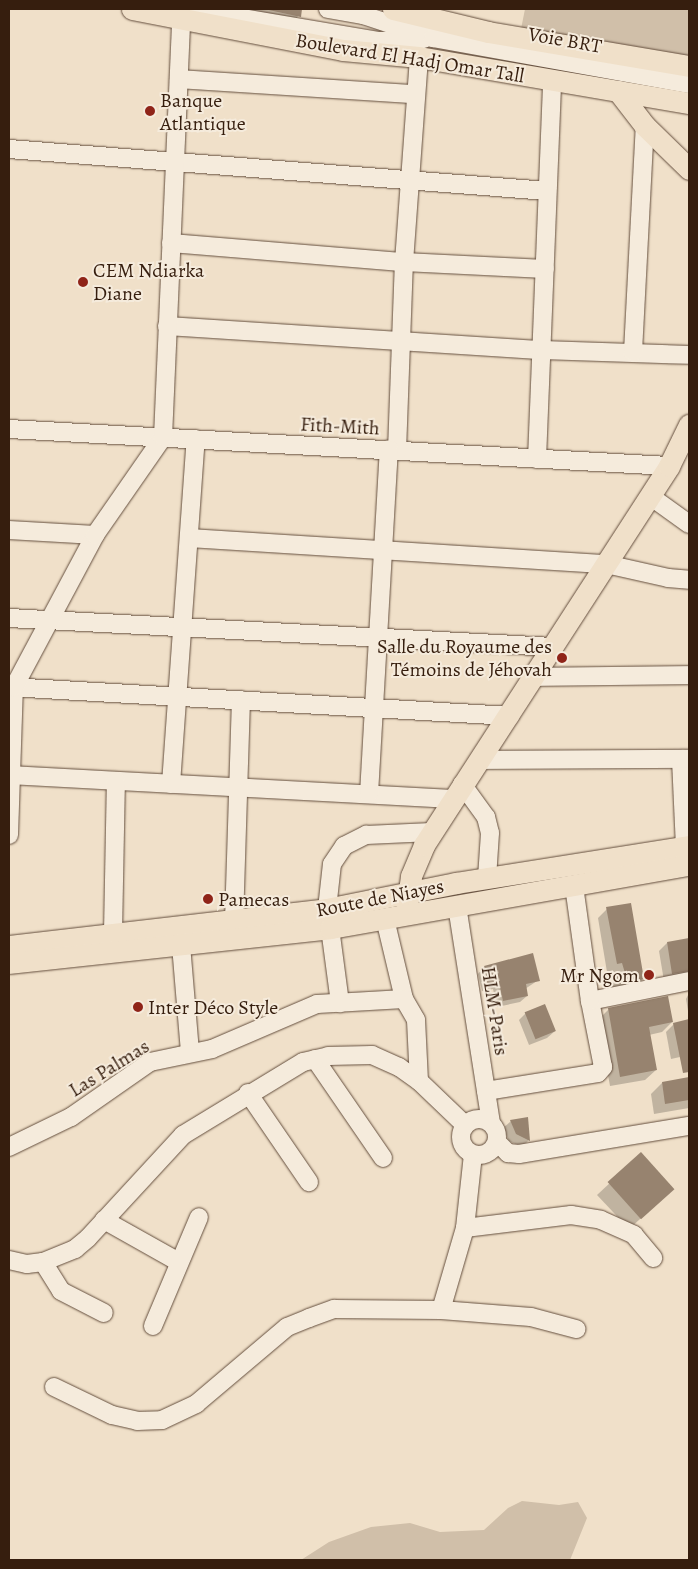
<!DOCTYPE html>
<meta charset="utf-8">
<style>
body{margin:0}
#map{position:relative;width:698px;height:1569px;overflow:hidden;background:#f0e0c9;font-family:Alegreya,serif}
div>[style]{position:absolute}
.green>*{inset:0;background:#d0bfa9}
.shadow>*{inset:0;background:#0003}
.building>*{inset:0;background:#97836f;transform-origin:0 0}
.roads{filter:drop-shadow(0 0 1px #644e3d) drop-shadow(0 0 1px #644e3d)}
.minor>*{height:18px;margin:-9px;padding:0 9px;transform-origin:9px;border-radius:9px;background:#f5ebdc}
.minor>.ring{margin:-9px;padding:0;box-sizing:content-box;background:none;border:18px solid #f5ebdc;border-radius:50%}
.major>*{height:21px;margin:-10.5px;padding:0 10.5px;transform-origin:10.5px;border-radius:10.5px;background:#f0e0c9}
.dots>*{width:14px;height:14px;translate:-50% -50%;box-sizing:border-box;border:2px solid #f5ebdc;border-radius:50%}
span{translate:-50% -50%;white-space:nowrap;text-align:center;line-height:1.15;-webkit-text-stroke:4px #f5ebdc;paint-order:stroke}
.street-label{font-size:20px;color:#361e0e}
.poi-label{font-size:20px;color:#361e0e}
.left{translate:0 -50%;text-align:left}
.right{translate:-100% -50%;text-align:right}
.frame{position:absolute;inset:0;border:10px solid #361e0e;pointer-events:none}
</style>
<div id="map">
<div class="green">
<div style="clip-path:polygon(525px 9px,689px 9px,689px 66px,521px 29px)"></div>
<div style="clip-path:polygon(522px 1501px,559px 1505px,578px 1502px,587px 1518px,570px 1560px,301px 1560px,329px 1542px,371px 1527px,410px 1523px,440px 1532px,484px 1530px,508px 1508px)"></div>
</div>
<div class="shadow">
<div style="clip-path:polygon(224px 9px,293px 9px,301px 10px,296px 20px)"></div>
<div style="clip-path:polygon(607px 909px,643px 979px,634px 988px,610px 993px,608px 987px,615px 980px,612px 971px,607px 972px,598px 918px)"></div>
<div style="clip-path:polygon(689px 939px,689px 984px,664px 981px,659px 951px,667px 943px)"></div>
<div style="clip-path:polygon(484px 967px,537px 981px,525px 989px,527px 996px,520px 1002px,497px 1007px,493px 989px,482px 991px,478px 974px)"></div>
<div style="clip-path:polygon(689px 993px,689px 1017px,686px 999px)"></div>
<div style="clip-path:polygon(609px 1009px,672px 1022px,662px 1032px,649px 1035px,656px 1070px,645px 1080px,610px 1086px,598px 1020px)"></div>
<div style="clip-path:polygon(526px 1013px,555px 1031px,547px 1038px,529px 1045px,519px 1020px)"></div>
<div style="clip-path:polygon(689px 1021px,689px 1055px,671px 1059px,666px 1032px,674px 1024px)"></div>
<div style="clip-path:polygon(689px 1078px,689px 1108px,654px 1114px,651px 1094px,662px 1083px)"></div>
<div style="clip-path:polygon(527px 1118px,529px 1140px,522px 1147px,509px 1141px,503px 1128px,511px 1121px)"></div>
<div style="clip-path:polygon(641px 1154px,661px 1200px,629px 1229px,597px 1195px)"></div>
</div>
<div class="building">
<div style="clip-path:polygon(264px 9px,302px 9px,301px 17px)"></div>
<div style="clip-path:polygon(631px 903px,644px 979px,619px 984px,617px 976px,625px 973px,622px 963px,617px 964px,606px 907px)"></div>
<div style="clip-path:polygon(689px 938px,689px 971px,672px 974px,667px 942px)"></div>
<div style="clip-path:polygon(533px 953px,540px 981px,526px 984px,528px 996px,503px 1001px,499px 983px,488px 986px,484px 966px)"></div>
<div style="clip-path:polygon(668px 996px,673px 1022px,649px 1027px,657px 1070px,620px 1077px,608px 1008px)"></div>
<div style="left:545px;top:1004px;width:29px;height:22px;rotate:68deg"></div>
<div style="clip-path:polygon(689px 1019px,689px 1072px,683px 1073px,673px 1023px)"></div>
<div style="clip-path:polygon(689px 1077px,689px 1100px,665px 1104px,662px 1082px)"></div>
<div style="clip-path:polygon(528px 1117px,530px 1141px,516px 1134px,510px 1120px)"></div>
<div style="left:641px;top:1152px;width:50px;height:45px;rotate:48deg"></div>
</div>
<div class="roads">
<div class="minor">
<div style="left:190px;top:9px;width:192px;rotate:9.6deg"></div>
<div style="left:379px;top:41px;width:45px;rotate:-2.5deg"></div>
<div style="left:328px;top:9px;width:36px;rotate:10deg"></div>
<div style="left:363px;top:15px;width:74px;rotate:18.2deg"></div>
<div style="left:433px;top:38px;width:260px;rotate:10.2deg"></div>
<div style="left:179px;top:79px;width:235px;rotate:3.7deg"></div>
<div style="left:9px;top:149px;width:540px;rotate:4.46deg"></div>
<div style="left:171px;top:243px;width:234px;rotate:4.7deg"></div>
<div style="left:404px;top:262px;width:141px;rotate:2.8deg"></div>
<div style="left:167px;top:326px;width:376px;rotate:3.7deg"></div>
<div style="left:542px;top:350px;width:147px;rotate:1.9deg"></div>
<div style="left:633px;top:352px;width:226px;rotate:-87deg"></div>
<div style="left:9px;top:429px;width:661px;rotate:3.21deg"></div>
<div style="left:397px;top:451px;width:189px;rotate:-87.9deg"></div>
<div style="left:404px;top:262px;width:206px;rotate:-85.8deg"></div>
<div style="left:537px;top:459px;width:379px;rotate:-87.7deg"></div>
<div style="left:650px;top:496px;width:48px;rotate:35.7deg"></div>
<div style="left:9px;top:530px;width:86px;rotate:3.3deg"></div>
<div style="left:189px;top:538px;width:418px;rotate:3.6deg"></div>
<div style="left:606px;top:564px;width:64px;rotate:12.7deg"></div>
<div style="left:668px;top:578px;width:21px;rotate:5deg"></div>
<div style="left:9px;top:618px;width:546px;rotate:3.05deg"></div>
<div style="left:534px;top:677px;width:155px;rotate:-0.7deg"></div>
<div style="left:9px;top:687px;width:502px;rotate:3.31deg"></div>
<div style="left:681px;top:759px;width:88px;rotate:87.4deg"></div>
<div style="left:479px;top:760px;width:210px;rotate:-0.3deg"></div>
<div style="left:9px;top:775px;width:444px;rotate:3.1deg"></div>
<div style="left:171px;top:784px;width:346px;rotate:-85.9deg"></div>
<div style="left:462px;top:784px;width:41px;rotate:54deg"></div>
<div style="left:486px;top:817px;width:16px;rotate:76deg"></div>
<div style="left:490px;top:833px;width:45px;rotate:93.8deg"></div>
<div style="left:369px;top:794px;width:345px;rotate:-86.7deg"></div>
<div style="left:9px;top:835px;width:148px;rotate:-88.1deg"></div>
<div style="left:14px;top:687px;width:172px;rotate:-61.9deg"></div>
<div style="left:95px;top:535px;width:119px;rotate:-55.2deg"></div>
<div style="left:163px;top:437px;width:420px;rotate:-87.5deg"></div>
<div style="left:457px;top:906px;width:219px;rotate:81.1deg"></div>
<div style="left:327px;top:909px;width:45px;rotate:-83.7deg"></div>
<div style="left:332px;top:864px;width:22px;rotate:-56deg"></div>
<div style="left:344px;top:846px;width:25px;rotate:-27deg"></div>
<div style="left:366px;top:835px;width:66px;rotate:-2.6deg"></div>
<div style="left:385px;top:919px;width:82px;rotate:76.6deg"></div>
<div style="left:234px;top:922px;width:222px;rotate:-88.2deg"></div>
<div style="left:330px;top:928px;width:76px;rotate:82.4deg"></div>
<div style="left:113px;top:933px;width:152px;rotate:-88.9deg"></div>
<div style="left:181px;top:945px;width:108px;rotate:85.2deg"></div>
<div style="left:590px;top:1001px;width:101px;rotate:-11.4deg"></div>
<div style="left:315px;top:1059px;width:120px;rotate:55.5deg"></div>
<div style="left:486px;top:1091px;width:113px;rotate:-9.1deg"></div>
<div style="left:598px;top:1073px;width:8px;rotate:-50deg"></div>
<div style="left:603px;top:1067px;width:67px;rotate:-101.1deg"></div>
<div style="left:590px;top:1001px;width:116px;rotate:-97.9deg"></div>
<div style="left:248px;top:1093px;width:108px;rotate:55.6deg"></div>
<div class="ring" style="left:461px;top:1119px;width:18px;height:18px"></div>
<div style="left:497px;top:1142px;width:16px;rotate:45deg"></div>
<div style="left:508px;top:1153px;width:11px;rotate:5deg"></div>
<div style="left:519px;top:1154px;width:172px;rotate:-9.4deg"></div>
<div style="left:9px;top:1147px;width:69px;rotate:-25.8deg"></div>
<div style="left:71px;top:1117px;width:96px;rotate:-34.8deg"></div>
<div style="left:150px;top:1062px;width:63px;rotate:-11.8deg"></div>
<div style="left:212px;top:1049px;width:114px;rotate:-23.2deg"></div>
<div style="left:317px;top:1004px;width:87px;rotate:-3.3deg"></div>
<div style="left:404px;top:999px;width:24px;rotate:60deg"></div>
<div style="left:416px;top:1020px;width:61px;rotate:87.2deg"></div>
<div style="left:104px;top:1220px;width:84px;rotate:29.3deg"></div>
<div style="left:465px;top:1228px;width:107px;rotate:-7deg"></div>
<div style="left:571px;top:1215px;width:30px;rotate:9deg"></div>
<div style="left:601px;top:1220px;width:36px;rotate:24deg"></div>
<div style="left:634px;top:1235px;width:30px;rotate:50deg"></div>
<div style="left:9px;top:1260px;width:18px;rotate:13deg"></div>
<div style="left:27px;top:1264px;width:16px;rotate:-7deg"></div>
<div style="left:43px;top:1262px;width:35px;rotate:-22deg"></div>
<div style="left:75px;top:1249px;width:17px;rotate:-40deg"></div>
<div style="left:88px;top:1238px;width:140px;rotate:-47.3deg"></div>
<div style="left:183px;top:1135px;width:140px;rotate:-31.3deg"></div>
<div style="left:303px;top:1062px;width:26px;rotate:-13deg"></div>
<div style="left:328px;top:1056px;width:44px;rotate:-1.3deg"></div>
<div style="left:372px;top:1055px;width:30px;rotate:24deg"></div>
<div style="left:399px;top:1067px;width:24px;rotate:35deg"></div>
<div style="left:419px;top:1081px;width:64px;rotate:43.7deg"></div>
<div style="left:43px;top:1262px;width:34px;rotate:58deg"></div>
<div style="left:61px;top:1291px;width:48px;rotate:27.1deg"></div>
<div style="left:441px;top:1310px;width:90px;rotate:4.4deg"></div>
<div style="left:531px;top:1317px;width:47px;rotate:14.9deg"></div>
<div style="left:153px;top:1326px;width:118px;rotate:-67.1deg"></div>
<div style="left:54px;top:1387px;width:64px;rotate:25.8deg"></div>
<div style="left:112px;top:1415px;width:26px;rotate:13deg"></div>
<div style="left:137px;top:1421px;width:25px;rotate:-2deg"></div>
<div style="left:162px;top:1420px;width:38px;rotate:-25deg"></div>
<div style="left:196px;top:1404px;width:119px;rotate:-40.2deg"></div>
<div style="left:287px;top:1327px;width:24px;rotate:-22deg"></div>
<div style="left:309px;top:1318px;width:27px;rotate:-20deg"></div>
<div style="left:334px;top:1309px;width:107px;rotate:0.5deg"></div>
<div style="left:441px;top:1310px;width:85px;rotate:-73.7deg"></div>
<div style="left:465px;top:1228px;width:74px;rotate:-83.8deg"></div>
</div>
<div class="major">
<div style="left:132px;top:9px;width:215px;rotate:11deg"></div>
<div style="left:343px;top:50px;width:76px;rotate:5.3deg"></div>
<div style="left:419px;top:57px;width:274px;rotate:9.7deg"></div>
<div style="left:393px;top:9px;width:98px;rotate:13.6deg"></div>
<div style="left:488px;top:32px;width:204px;rotate:9.6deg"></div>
<div style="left:618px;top:91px;width:44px;rotate:52.4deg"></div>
<div style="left:645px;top:126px;width:62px;rotate:44.3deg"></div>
<div style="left:407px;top:905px;width:29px;rotate:-82deg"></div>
<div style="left:411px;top:876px;width:34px;rotate:-67deg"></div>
<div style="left:424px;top:845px;width:451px;rotate:-57.1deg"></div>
<div style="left:669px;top:466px;width:46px;rotate:-64deg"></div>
<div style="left:9px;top:946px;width:320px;rotate:-6.6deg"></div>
<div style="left:327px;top:909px;width:132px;rotate:-11.4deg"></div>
<div style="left:456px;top:883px;width:236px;rotate:-9deg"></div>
<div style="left:9px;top:963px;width:323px;rotate:-6.2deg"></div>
<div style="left:330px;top:928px;width:364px;rotate:-10deg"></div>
</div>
</div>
<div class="dots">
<div style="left:150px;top:111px;background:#8f2418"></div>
<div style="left:83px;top:282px;background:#8f2418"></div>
<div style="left:562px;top:658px;background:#8f2418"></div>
<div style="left:208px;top:899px;background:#8f2418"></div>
<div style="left:649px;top:975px;background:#8f2418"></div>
<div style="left:138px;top:1007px;background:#8f2418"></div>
</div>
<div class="street-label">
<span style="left:565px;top:40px;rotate:10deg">Voie BRT</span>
<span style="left:410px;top:58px;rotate:9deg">Boulevard El Hadj Omar Tall</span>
<span style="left:340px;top:426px;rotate:3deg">Fith-Mith</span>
<span style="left:380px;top:898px;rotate:-11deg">Route de Niayes</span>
<span style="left:495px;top:1011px;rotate:81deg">HLM-Paris</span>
<span style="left:109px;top:1068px;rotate:-32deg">Las Palmas</span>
</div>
<div class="poi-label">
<span class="left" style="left:160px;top:112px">Banque<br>Atlantique</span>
<span class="left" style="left:93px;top:282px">CEM Ndiarka<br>Diane</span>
<span class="right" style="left:552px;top:658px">Salle du Royaume des<br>Témoins de Jéhovah</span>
<span class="left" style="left:218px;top:899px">Pamecas</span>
<span class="right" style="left:639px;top:975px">Mr Ngom</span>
<span class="left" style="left:148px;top:1007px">Inter Déco Style</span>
</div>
<div class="frame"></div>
</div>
